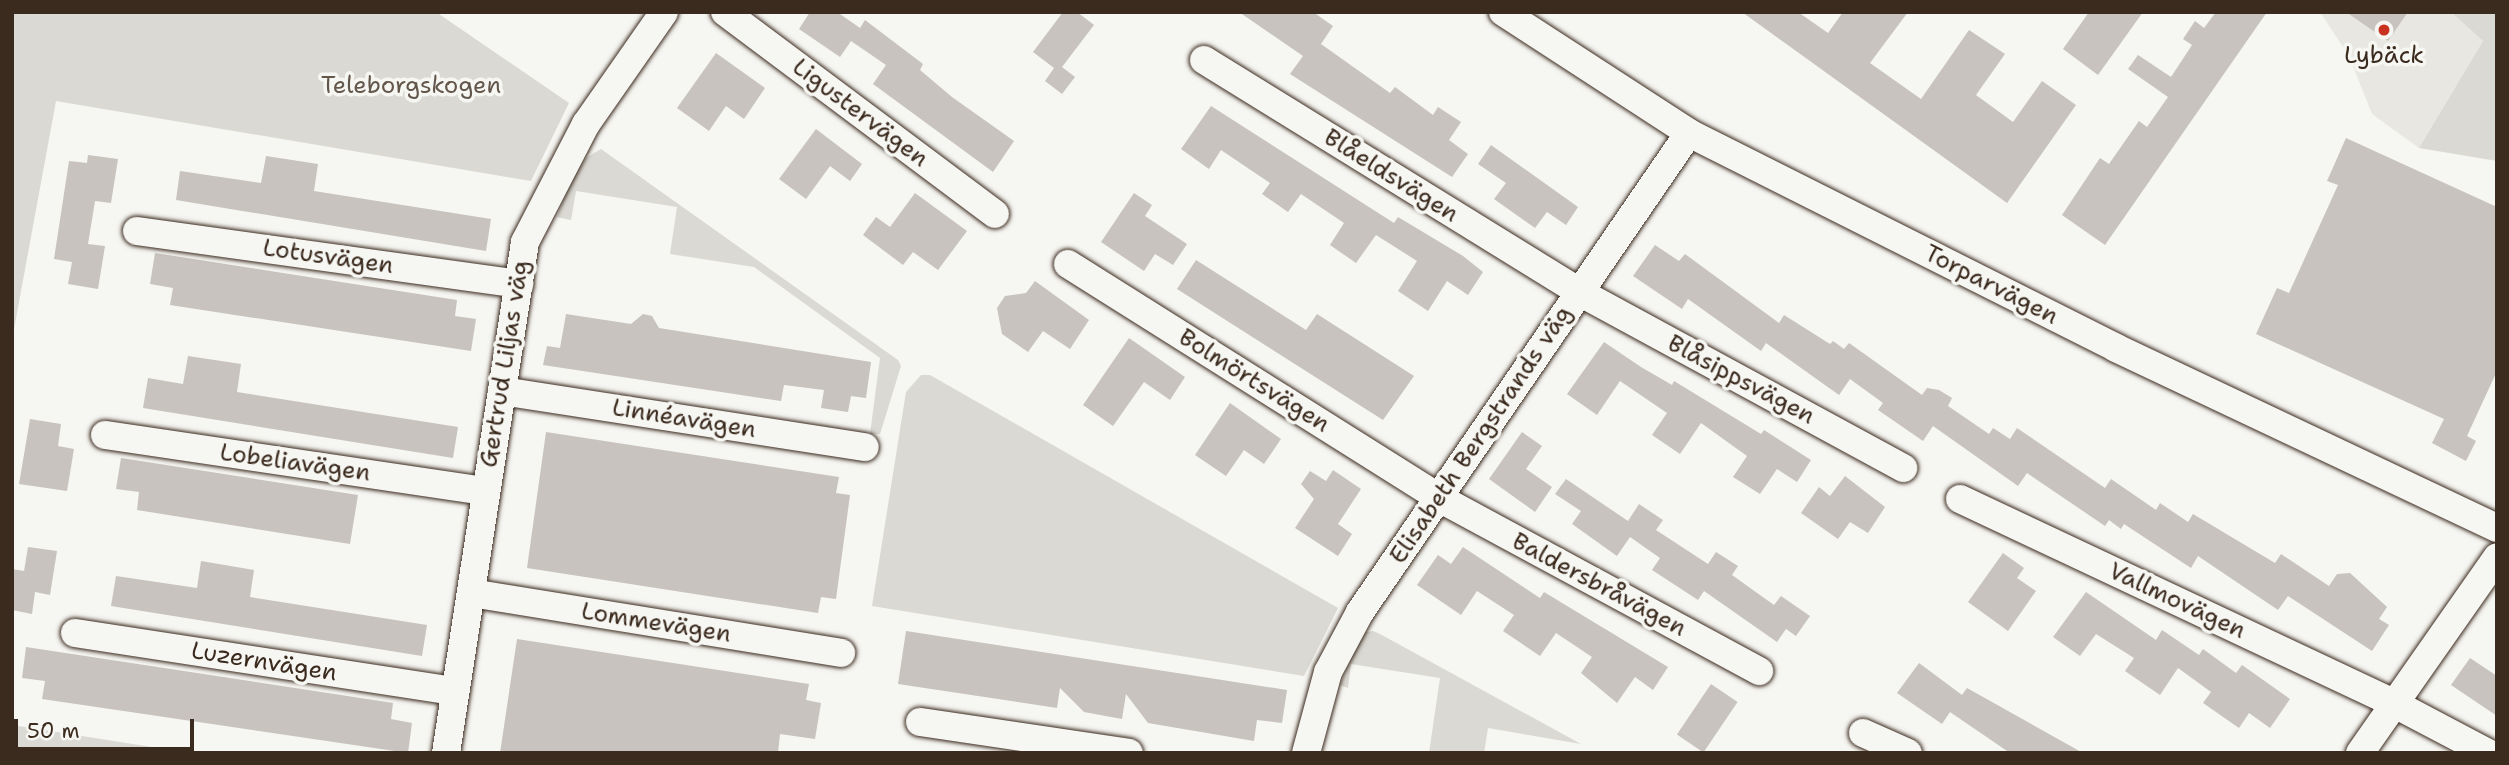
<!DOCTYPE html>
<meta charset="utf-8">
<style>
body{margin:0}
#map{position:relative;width:2509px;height:765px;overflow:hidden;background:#f6f6f2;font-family:"Shantell Sans",sans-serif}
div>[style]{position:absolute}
.built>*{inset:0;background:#e8e7e2}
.green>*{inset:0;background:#dad9d3}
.building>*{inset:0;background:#c8c3be;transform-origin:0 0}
.roads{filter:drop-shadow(0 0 2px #3b2a1e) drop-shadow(0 0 2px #3b2a1e)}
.minor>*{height:28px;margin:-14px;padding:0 14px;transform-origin:14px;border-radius:14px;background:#f6f6f2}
.dots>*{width:19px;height:19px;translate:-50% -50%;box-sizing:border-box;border:4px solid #f6f6f2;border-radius:50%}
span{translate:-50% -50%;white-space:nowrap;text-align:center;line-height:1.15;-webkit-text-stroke:7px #f6f6f2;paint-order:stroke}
.poi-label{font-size:24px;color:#3b2a1e}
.park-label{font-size:24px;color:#63564b}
.street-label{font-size:24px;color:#3b2a1e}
.frame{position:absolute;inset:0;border:14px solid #3b2a1e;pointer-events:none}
.scale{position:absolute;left:14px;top:719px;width:180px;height:32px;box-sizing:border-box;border:4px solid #3b2a1e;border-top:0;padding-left:9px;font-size:21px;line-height:24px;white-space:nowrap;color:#3b2a1e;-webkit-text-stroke:5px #f6f6f2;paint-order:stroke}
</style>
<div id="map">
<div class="built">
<div style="clip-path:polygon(2320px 12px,2451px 12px,2483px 41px,2419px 148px,2372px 114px,2349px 56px)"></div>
</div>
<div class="green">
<div style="clip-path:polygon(12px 12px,436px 12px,569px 103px,531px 181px,56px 101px,12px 340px)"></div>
<div style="clip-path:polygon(2451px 12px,2497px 12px,2497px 161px,2419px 148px,2483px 41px)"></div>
<div style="clip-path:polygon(601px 149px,898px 360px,901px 366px,880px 434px,870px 434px,880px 358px,754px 267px,670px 254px,677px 207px,576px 191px,571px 220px,557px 217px,572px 177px,586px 158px)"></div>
<div style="clip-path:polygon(921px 375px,930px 375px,1338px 608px,1304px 676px,872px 606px,906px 392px)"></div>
<div style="clip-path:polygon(1373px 631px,1380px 634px,1581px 744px,1488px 728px,1484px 753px,1429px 753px,1440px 678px,1351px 664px,1348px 688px,1340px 685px,1362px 633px)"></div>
<div style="clip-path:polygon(12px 725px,190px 753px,12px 753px)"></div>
</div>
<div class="building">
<div style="clip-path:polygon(810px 12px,837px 12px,860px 28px,865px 20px,923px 64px,920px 70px,952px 97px,1014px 141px,993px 172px,873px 84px,886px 65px,851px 41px,840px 57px,799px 29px)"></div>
<div style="clip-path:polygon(1063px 12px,1077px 12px,1094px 25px,1062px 67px,1075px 77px,1062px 94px,1045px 81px,1054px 68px,1033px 52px)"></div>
<div style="clip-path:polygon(1239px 12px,1313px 12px,1333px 26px,1321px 44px,1390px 93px,1395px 87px,1433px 115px,1438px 107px,1461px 122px,1449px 140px,1468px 154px,1452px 177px,1290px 74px,1303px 56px)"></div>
<div style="clip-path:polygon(1742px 12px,1798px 12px,1828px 33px,1843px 12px,1908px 12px,1870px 63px,1921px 99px,1969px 30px,2005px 54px,1976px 95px,2013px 122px,2042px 81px,2076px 105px,2007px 203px)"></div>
<div style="clip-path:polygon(2089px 12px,2143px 12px,2098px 75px,2063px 49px)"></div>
<div style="clip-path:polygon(2216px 12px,2267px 12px,2105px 245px,2062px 215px,2100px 158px,2109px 164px,2139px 121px,2147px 127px,2168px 97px,2128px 69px,2138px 55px,2171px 77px,2192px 45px,2183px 39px,2195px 21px,2204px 28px)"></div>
<div style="clip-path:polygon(2346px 12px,2408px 12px,2388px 41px)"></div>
<div style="clip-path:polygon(716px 53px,765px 88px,744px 119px,726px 106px,709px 131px,677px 108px)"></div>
<div style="clip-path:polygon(1211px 106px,1394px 223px,1398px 217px,1463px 256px,1483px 272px,1468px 295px,1447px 281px,1428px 311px,1398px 291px,1417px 261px,1376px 235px,1356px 263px,1330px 245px,1344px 223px,1301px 194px,1288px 212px,1262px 194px,1270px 183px,1221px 150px,1209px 169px,1181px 149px)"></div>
<div style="clip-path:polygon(816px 129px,862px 164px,850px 181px,830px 166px,806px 199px,779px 179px)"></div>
<div style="clip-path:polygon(2346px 138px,2497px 207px,2497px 371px,2467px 436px,2476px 441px,2466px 461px,2432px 443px,2444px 419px,2256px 334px,2277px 288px,2289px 293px,2338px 185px,2327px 181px)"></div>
<div style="clip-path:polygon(1491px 145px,1578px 207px,1566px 225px,1547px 212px,1535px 228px,1494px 199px,1506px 183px,1478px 164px)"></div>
<div style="clip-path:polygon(88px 155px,118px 159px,111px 203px,95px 201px,88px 244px,105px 246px,98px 289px,68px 284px,72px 262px,54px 259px,69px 161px,87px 163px)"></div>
<div style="clip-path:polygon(266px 156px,318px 164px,314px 191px,491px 219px,486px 251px,176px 200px,180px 171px,261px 183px)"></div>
<div style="clip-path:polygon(915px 193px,967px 231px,938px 270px,913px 252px,903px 265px,863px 235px,876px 217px,890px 227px)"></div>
<div style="clip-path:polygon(1134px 193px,1152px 205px,1145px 216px,1187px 244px,1173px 265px,1155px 254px,1144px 271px,1101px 242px)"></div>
<div style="clip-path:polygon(1655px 245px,1679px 261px,1685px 254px,1779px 323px,1784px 315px,1830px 344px,1833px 341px,1844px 349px,1849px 343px,1922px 395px,1927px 388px,1939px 390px,1952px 398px,1948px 406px,1989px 434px,1993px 428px,2010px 439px,2017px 428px,2105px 488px,2111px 479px,2156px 510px,2160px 503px,2188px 522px,2193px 514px,2275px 563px,2281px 554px,2329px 586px,2337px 574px,2350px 573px,2387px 607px,2379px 619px,2389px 625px,2372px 651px,2288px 596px,2278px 610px,2198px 556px,2191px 568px,2124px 524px,2121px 529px,2109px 520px,2105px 526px,2027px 473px,2018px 486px,1933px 426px,1923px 441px,1878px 410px,1883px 403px,1850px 379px,1839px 395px,1766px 343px,1761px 351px,1688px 299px,1682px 309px,1633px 276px)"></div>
<div style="clip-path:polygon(155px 253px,457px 300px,455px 316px,476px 319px,471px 351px,170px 305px,173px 288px,150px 284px)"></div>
<div style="clip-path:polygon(1196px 260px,1306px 330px,1317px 314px,1414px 376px,1383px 420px,1177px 289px)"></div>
<div style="clip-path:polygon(1035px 281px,1089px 320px,1070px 349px,1043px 331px,1028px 352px,1002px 334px,997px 308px,1005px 296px,1026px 293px)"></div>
<div style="clip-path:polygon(566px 314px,631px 324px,643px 314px,652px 316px,659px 328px,871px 362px,866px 398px,851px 396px,848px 412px,821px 408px,824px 390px,784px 385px,781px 401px,543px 365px,547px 346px,560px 348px)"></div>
<div style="clip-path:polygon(1129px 338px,1185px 377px,1170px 400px,1144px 382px,1113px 426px,1083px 405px)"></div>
<div style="clip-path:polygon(1604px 342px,1641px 367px,1672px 385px,1674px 381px,1761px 434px,1764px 430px,1811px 460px,1797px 482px,1777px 469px,1760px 494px,1733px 477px,1747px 456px,1701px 423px,1680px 454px,1652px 435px,1667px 413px,1620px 381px,1597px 415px,1567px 394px)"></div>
<div style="clip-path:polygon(188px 356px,241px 364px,237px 392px,458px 427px,453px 458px,143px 408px,148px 378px,183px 384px)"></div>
<div style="clip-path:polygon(1230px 403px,1281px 439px,1264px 464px,1244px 450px,1226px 476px,1195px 455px)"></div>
<div style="clip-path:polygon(30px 419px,61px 424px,58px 446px,74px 449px,67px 491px,19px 484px)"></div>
<div style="clip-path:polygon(546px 432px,839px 477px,836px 493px,850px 495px,836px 599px,821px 597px,818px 613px,527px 568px)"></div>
<div style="clip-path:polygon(1522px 432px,1542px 446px,1526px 469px,1552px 487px,1535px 512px,1489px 479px)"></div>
<div style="clip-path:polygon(121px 458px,358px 495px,350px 544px,137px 510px,139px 492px,116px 489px)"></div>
<div style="clip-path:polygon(1333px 470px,1361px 489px,1338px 524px,1352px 534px,1338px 556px,1295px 528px,1314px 499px,1301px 484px,1310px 471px,1326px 481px)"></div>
<div style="clip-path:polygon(1845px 476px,1885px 507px,1868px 533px,1850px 522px,1838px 539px,1801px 513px,1819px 487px,1830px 496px)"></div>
<div style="clip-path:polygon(1566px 479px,1628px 521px,1639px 504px,1663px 520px,1656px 530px,1708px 564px,1716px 552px,1738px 566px,1732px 575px,1774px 605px,1781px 596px,1810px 616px,1796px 636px,1786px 629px,1777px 642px,1704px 591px,1698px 600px,1652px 570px,1660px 558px,1630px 537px,1617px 556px,1572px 524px,1581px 511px,1555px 494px)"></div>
<div style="clip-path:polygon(28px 547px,57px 551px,50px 595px,35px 592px,32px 614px,12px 610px,12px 569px,24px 571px)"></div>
<div style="clip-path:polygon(1463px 547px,1540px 598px,1544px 592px,1668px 667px,1653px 690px,1635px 677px,1617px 703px,1581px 673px,1592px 657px,1556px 633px,1540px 656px,1503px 631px,1514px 615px,1477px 591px,1461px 615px,1417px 585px,1438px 555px,1451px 564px)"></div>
<div style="clip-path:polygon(2003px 553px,2024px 568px,2017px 578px,2036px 591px,2008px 631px,1968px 602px)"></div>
<div style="clip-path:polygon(201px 561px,254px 570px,250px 597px,427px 625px,422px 656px,111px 606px,116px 576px,197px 588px)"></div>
<div style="clip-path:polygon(2086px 592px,2156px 640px,2162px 630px,2199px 655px,2203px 649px,2236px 673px,2242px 665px,2290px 699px,2270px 728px,2249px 713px,2239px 728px,2203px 703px,2211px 692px,2178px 668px,2160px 695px,2125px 671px,2134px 658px,2096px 634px,2080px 656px,2053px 637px)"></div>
<div style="clip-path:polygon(906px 631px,1287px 690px,1282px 723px,1257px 720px,1254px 741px,1148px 723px,1126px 694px,1122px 719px,1084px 712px,1060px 688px,1057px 708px,898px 684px)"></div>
<div style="clip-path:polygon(517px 639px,809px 684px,806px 700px,821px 703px,815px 739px,780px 734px,778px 753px,500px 753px)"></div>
<div style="clip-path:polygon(26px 647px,393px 703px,391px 719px,412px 723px,408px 753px,42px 699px,45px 681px,22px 678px)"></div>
<div style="clip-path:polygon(2470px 658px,2497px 676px,2497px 716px,2451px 685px)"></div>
<div style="clip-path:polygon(1919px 663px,1962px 695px,1967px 688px,2083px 753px,2010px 753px,1950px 712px,1942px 724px,1897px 693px)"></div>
<div style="left:1711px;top:684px;width:32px;height:61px;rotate:34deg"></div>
</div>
<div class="roads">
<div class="minor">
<div style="left:725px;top:12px;width:337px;rotate:36.8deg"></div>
<div style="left:1503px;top:12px;width:222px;rotate:33deg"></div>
<div style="left:1689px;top:133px;width:478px;rotate:26.7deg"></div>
<div style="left:2116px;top:348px;width:421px;rotate:25.3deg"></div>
<div style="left:1204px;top:60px;width:441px;rotate:31.7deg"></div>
<div style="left:1579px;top:292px;width:369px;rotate:28.5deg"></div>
<div style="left:137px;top:231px;width:386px;rotate:7.9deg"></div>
<div style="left:1068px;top:264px;width:439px;rotate:32.2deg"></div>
<div style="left:1439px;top:498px;width:364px;rotate:28.4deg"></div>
<div style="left:502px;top:391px;width:367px;rotate:8.8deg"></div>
<div style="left:105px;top:435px;width:384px;rotate:8.4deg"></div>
<div style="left:1960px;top:499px;width:479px;rotate:25.2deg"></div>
<div style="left:2393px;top:703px;width:107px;rotate:27.8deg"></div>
<div style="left:471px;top:593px;width:375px;rotate:9.2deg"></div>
<div style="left:75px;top:633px;width:383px;rotate:8.7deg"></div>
<div style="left:920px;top:722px;width:211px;rotate:8.4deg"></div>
<div style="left:1863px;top:733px;width:49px;rotate:24deg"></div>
<div style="left:446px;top:753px;width:517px;rotate:-81.21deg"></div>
<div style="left:525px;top:242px;width:133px;rotate:-62.7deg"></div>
<div style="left:586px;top:124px;width:136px;rotate:-55.1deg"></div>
<div style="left:1306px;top:753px;width:84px;rotate:-74.8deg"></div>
<div style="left:1328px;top:672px;width:68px;rotate:-61.9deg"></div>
<div style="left:1360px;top:612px;width:581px;rotate:-55.52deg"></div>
<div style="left:2360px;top:753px;width:239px;rotate:-55deg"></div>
</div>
</div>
<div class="dots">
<div style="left:2384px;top:30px;background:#c8321e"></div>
</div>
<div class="poi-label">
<span style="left:2384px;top:56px">Lybäck</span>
</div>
<div class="park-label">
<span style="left:411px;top:86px">Teleborgskogen</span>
</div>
<div class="street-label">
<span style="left:860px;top:113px;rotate:37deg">Ligustervägen</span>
<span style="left:1391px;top:176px;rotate:32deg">Blåeldsvägen</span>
<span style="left:328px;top:257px;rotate:8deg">Lotusvägen</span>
<span style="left:1991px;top:285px;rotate:27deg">Torparvägen</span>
<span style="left:505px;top:364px;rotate:-81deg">Gertrud Liljas väg</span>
<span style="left:1741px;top:380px;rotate:28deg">Blåsippsvägen</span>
<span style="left:1254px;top:381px;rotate:32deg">Bolmörtsvägen</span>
<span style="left:684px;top:419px;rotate:9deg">Linnéavägen</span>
<span style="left:1481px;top:435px;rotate:-56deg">Elisabeth Bergstrands väg</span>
<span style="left:295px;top:463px;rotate:8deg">Lobeliavägen</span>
<span style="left:1599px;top:585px;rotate:28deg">Baldersbråvägen</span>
<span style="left:2177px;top:601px;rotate:25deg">Vallmovägen</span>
<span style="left:656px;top:623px;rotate:9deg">Lommevägen</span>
<span style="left:264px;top:662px;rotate:9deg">Luzernvägen</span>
</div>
<div class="frame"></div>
<div class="scale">50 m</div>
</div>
